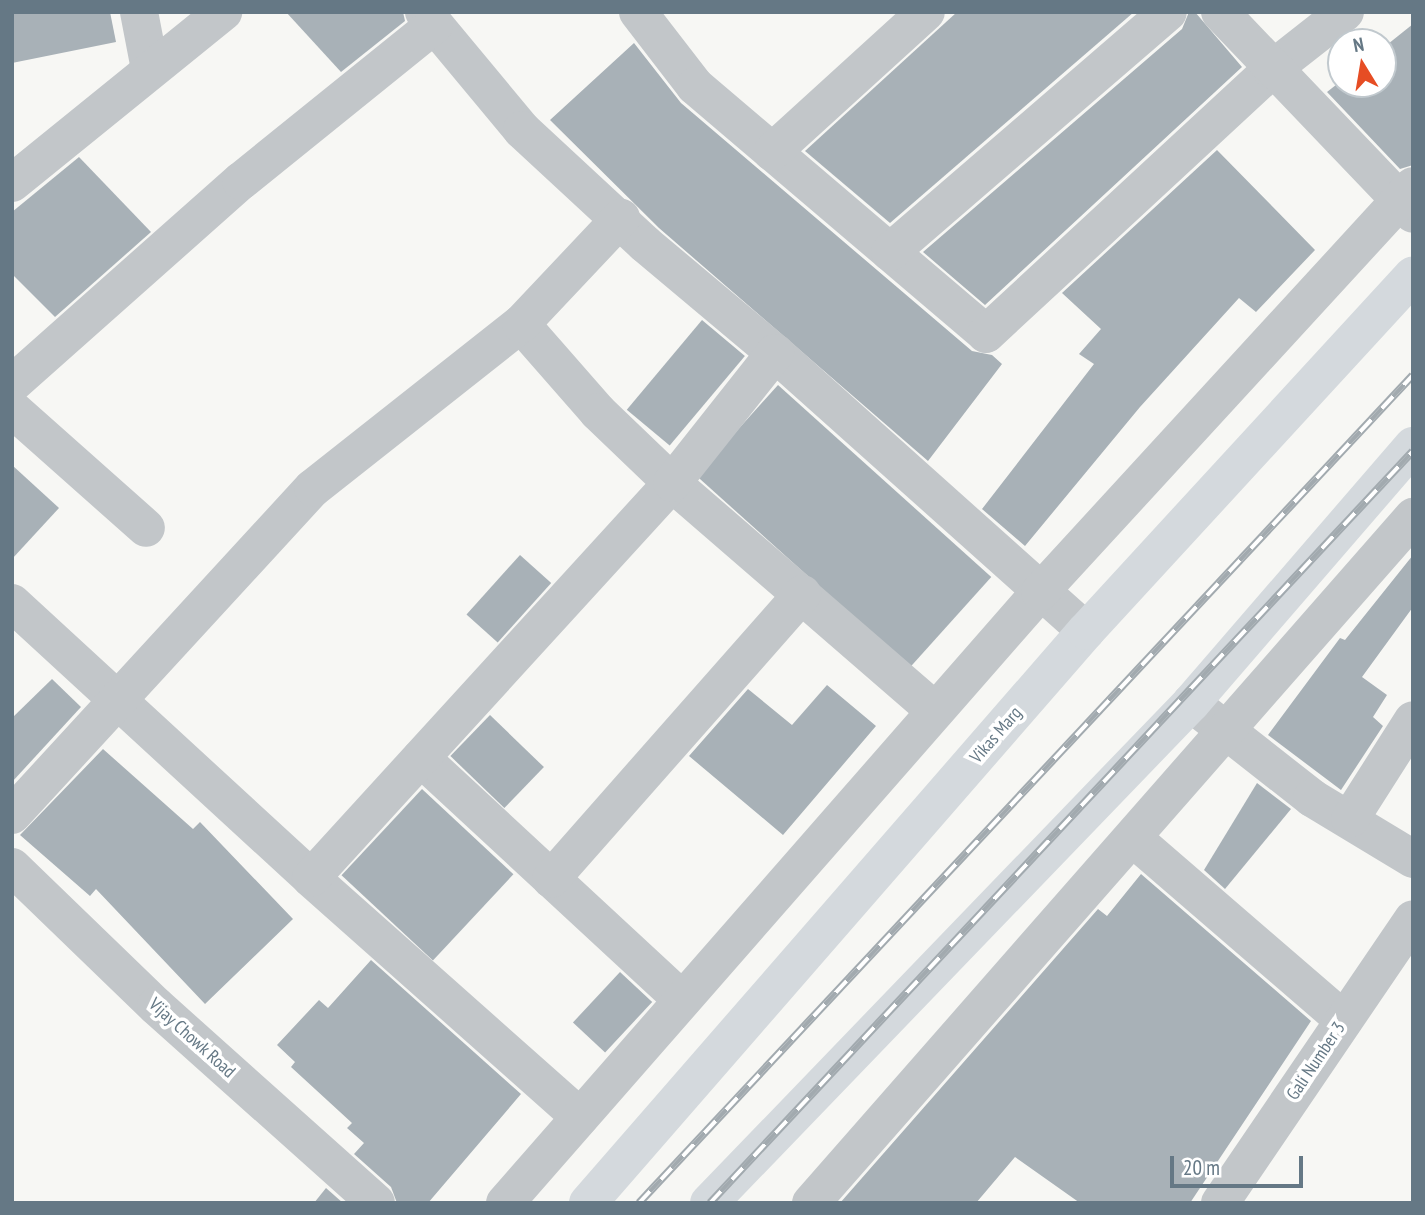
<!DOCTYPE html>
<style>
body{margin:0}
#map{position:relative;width:1425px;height:1215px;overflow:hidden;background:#f7f7f4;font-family:"PT Sans Narrow",sans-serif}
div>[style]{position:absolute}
.building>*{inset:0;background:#a8b1b7;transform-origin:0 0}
.minor>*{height:38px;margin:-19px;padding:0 19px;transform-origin:19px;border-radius:19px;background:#c2c6c9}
.major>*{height:38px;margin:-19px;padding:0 19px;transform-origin:19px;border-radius:19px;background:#d4d9dd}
.rail>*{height:8px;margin-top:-4px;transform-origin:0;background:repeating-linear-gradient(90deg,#fff 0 16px,#a2aaaf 0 32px);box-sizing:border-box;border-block:2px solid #a2aaaf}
span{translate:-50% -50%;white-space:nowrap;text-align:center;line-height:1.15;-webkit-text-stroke:7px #fff;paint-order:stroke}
.street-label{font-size:18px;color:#657885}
.frame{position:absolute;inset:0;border:14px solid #657885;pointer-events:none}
.north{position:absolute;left:1327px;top:28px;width:70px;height:70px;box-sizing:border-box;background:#fff;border:2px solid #c1c9ce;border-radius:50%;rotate:349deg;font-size:19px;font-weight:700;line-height:28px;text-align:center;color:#657885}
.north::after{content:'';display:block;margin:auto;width:24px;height:32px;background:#e64d24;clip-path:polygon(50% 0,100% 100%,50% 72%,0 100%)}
.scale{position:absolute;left:1170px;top:1156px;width:133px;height:32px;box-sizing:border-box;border:4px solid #657885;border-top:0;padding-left:9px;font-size:21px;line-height:24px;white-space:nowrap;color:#657885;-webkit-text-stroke:5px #fff;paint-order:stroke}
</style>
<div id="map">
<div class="building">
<div style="clip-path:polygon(12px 12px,110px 12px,116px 42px,12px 63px)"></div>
<div style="clip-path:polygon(286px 12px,403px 12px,405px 21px,341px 72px)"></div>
<div style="clip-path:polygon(957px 12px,1134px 12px,890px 223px,805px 151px)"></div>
<div style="clip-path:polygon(1189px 12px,1195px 12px,1242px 67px,985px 305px,923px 252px,1182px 29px)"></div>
<div style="clip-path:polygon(1413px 24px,1413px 165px,1400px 169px,1327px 92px,1341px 81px,1383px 84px,1383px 48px)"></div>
<div style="clip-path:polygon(634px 43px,681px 103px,972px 351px,992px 355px,1002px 364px,928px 461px,659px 228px,550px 120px)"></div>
<div style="clip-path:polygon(1217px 150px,1315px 250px,1256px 312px,1239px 298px,1140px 407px,1025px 546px,982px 509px,1094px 364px,1079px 354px,1101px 329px,1062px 293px)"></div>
<div style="clip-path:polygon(79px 157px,151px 232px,55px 317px,12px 274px,12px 212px)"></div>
<div style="left:702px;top:320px;width:56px;height:117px;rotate:40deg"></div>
<div style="left:778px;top:385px;width:287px;height:122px;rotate:42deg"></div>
<div style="clip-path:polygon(12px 465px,59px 508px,12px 559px)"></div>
<div style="left:520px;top:555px;width:42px;height:80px;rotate:42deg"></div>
<div style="clip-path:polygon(1413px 555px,1413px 607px,1362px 677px,1387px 695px,1373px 717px,1383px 726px,1341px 790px,1268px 735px,1340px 638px,1345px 640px)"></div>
<div style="clip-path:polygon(52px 679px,81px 707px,12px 782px,12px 718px)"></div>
<div style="clip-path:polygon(827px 685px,876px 726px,783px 835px,689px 756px,748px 689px,792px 725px)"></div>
<div style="left:490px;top:715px;width:75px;height:57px;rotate:44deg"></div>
<div style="clip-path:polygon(103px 749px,193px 829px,200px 822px,293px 919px,205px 1004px,96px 889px,90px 896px,20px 835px)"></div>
<div style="clip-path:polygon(1257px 783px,1291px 809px,1225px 889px,1204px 870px)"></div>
<div style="left:422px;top:789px;width:125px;height:118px;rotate:43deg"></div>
<div style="clip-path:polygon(1141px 874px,1311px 1021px,1190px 1203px,1080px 1203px,1015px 1157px,976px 1203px,840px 1203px,1098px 909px,1107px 916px)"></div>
<div style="clip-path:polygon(371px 960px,521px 1094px,428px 1203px,397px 1203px,391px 1187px,354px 1154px,364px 1143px,347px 1128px,352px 1123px,291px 1067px,295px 1062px,277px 1045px,319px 1000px,328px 1008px)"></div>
<div style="left:620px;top:972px;width:44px;height:69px;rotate:43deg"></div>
<div style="clip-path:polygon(326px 1188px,343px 1203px,314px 1203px)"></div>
</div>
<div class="minor">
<div style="left:139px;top:12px;width:58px;rotate:79.1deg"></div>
<div style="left:424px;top:12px;width:153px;rotate:50.3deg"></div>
<div style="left:522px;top:130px;width:168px;rotate:42.8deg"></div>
<div style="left:645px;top:244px;width:170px;rotate:40deg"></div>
<div style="left:775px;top:353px;width:417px;rotate:41.8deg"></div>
<div style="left:638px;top:12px;width:93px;rotate:52.4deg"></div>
<div style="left:695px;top:86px;width:382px;rotate:40.4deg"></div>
<div style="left:986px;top:334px;width:388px;rotate:-42.8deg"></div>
<div style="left:1271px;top:70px;width:94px;rotate:-38.1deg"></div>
<div style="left:1220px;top:12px;width:279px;rotate:46.3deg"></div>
<div style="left:772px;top:152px;width:208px;rotate:-42.3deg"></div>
<div style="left:12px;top:183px;width:272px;rotate:-39deg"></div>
<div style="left:890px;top:252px;width:367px;rotate:-40.8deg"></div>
<div style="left:521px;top:324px;width:117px;rotate:48.8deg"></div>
<div style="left:598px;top:412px;width:103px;rotate:43.8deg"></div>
<div style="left:672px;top:483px;width:347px;rotate:40.9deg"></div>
<div style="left:12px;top:384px;width:306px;rotate:-41.6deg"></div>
<div style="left:241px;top:181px;width:248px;rotate:-38.9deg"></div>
<div style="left:12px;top:409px;width:179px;rotate:41.6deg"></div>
<div style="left:12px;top:603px;width:406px;rotate:42.6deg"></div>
<div style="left:1191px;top:703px;width:154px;rotate:38.1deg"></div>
<div style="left:1312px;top:798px;width:118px;rotate:31.1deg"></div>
<div style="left:421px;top:758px;width:356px;rotate:42.8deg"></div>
<div style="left:12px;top:815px;width:444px;rotate:-47.4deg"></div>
<div style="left:313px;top:488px;width:265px;rotate:-38.3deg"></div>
<div style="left:521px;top:324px;width:146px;rotate:-46.7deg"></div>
<div style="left:1350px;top:819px;width:117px;rotate:-57.5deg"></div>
<div style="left:1134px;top:839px;width:277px;rotate:40.8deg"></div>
<div style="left:12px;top:867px;width:200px;rotate:44deg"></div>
<div style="left:156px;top:1006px;width:295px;rotate:41.8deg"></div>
<div style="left:551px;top:879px;width:380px;rotate:-48.6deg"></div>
<div style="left:580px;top:1117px;width:360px;rotate:-138.4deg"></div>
<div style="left:311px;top:878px;width:535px;rotate:-47.58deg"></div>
<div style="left:672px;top:483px;width:166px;rotate:-51.6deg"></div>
<div style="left:505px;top:1203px;width:812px;rotate:-48.79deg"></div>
<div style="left:1040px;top:592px;width:551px;rotate:-47.43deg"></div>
<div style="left:811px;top:1203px;width:913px;rotate:-48.73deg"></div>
<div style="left:1220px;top:1203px;width:343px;rotate:-55.8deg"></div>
</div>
<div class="major">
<div style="left:588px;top:1203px;width:758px;rotate:-48.96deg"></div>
<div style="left:1086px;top:631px;width:483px;rotate:-47.4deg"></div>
<div style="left:709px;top:1203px;width:694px;rotate:-46.05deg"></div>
<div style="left:1191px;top:703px;width:340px;rotate:-49.2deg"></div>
</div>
<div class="rail">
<div style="left:639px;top:1203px;width:1133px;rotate:-46.93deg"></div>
<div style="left:710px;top:1203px;width:1029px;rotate:-46.93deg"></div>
</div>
<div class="street-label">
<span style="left:996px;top:735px;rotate:-49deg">Vikas Marg</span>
<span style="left:192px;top:1038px;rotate:42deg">Vijay Chowk Road</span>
<span style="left:1316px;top:1061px;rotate:-56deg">Gali Number 3</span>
</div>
<div class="frame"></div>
<div class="north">N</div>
<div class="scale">20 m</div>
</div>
